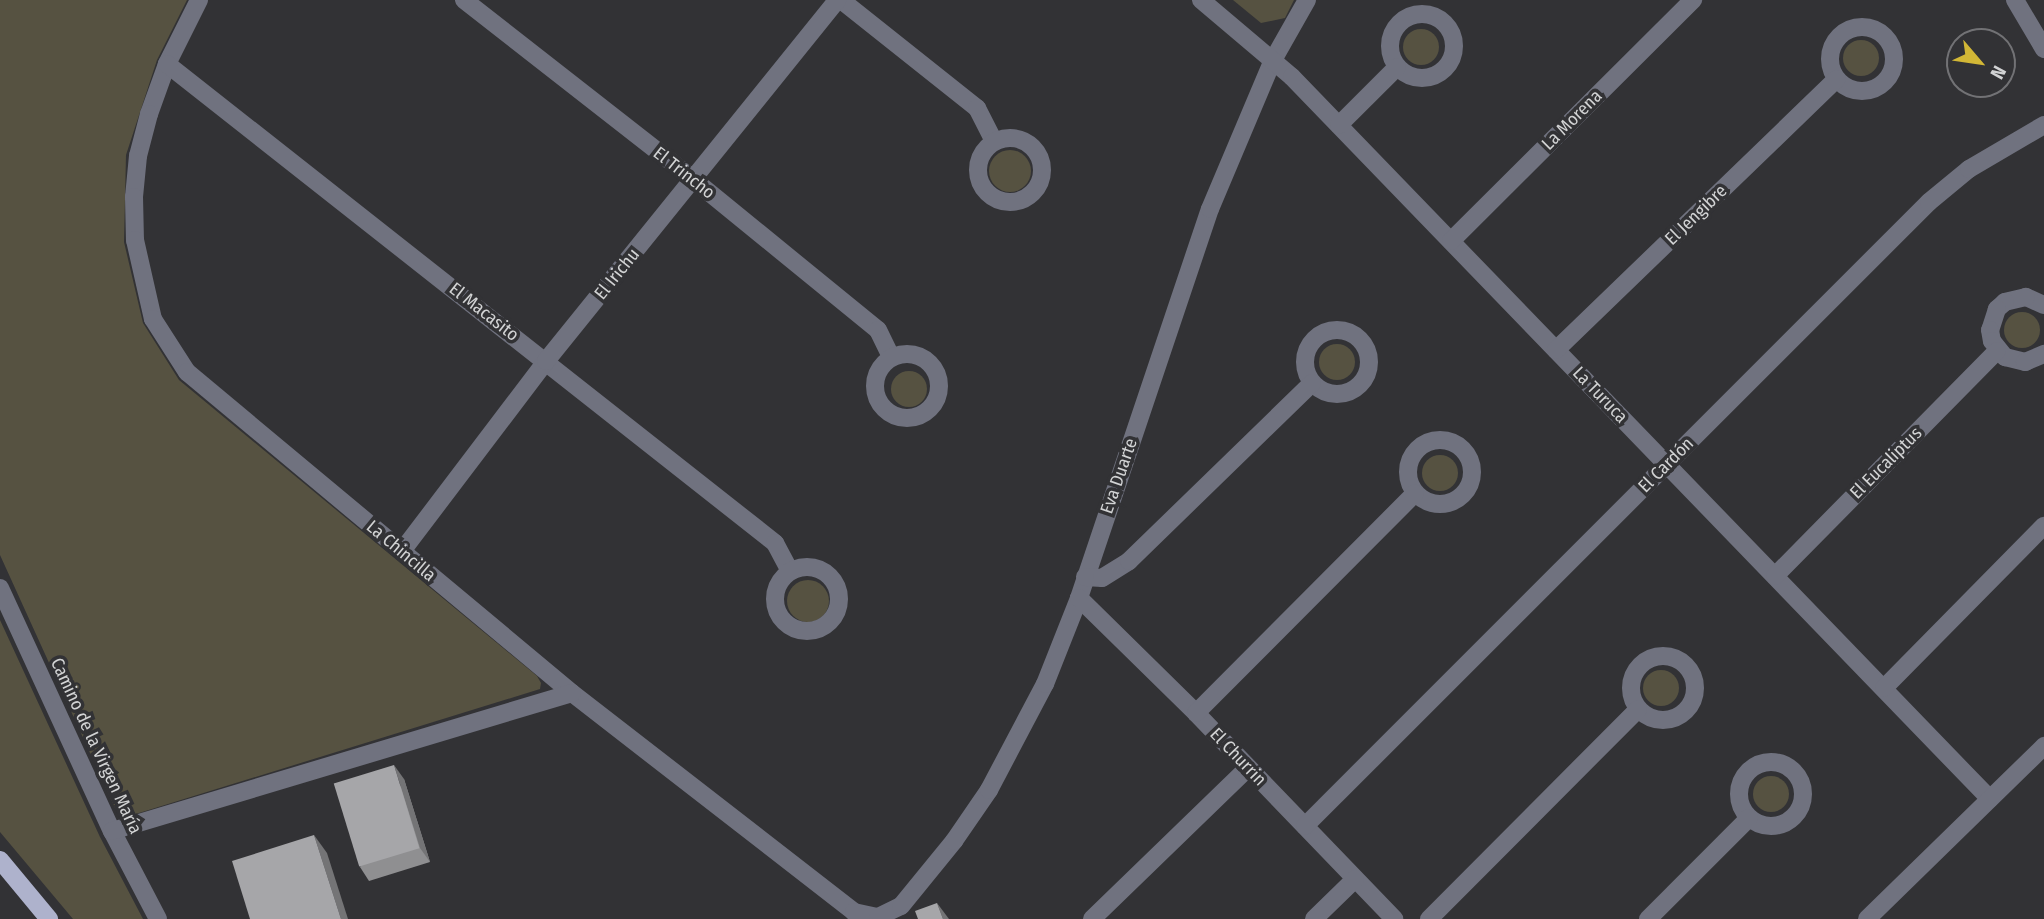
<!DOCTYPE html>
<meta charset="utf-8">
<style>
body{margin:0}
#map{position:relative;width:2044px;height:919px;overflow:hidden;background:#323235;font-family:"Fira Sans Condensed",sans-serif}
div>[style]{position:absolute}
.green>*{inset:0;background:#565241}
.round{border-radius:50%}
.minor>*{height:18px;margin:-9px;padding:0 9px;transform-origin:9px;border-radius:9px;background:#70727f}
.minor>.ring{margin:-9px;padding:0;box-sizing:content-box;background:none;border:18px solid #70727f;border-radius:50%}
.major>*{height:18px;margin:-9px;padding:0 9px;transform-origin:9px;border-radius:9px;background:#aeb2cc}
.wall>*{inset:0;background:#8f8f91}
.shaded-wall>*{inset:0;background:#747476}
.building>*{inset:0;background:#a6a6a9;transform-origin:0 0}
span{translate:-50% -50%;white-space:nowrap;text-align:center;line-height:1.15;-webkit-text-stroke:7px #323235;paint-order:stroke}
.street-label{font-size:18px;color:#d2d3d4}
.north{position:absolute;left:1946px;top:28px;width:70px;height:70px;box-sizing:border-box;background:#323235;border:2px solid #727275;border-radius:50%;rotate:119deg;font-size:19px;font-weight:700;line-height:28px;text-align:center;color:#d2d3d4}
.north::after{content:'';display:block;margin:auto;width:24px;height:32px;background:#d2b736;clip-path:polygon(50% 0,100% 100%,50% 72%,0 100%)}
</style>
<div id="map">
<div class="green">
<div style="clip-path:polygon(0 0,187px 0,157px 60px,126px 155px,124px 242px,143px 323px,179px 380px,537px 676px,541px 683px,540px 689px,126px 817px,115px 808px,0 555px)"></div>
<div style="clip-path:polygon(1233px 0,1294px 0,1285px 18px,1261px 23px)"></div>
<div class="round" style="left:1403px;top:29px;width:36px;height:36px"></div>
<div class="round" style="left:1843px;top:40px;width:36px;height:36px"></div>
<div class="round" style="left:989px;top:150px;width:42px;height:42px"></div>
<div class="round" style="left:2004px;top:312px;width:36px;height:36px"></div>
<div class="round" style="left:1319px;top:344px;width:36px;height:36px"></div>
<div class="round" style="left:891px;top:371px;width:36px;height:36px"></div>
<div class="round" style="left:1422px;top:455px;width:36px;height:36px"></div>
<div class="round" style="left:787px;top:580px;width:42px;height:42px"></div>
<div style="clip-path:polygon(0 620px,100px 837px,143px 919px,73px 919px,0 832px)"></div>
<div class="round" style="left:1643px;top:670px;width:36px;height:36px"></div>
<div class="round" style="left:1753px;top:776px;width:36px;height:36px"></div>
</div>
<div class="minor">
<div style="left:199px;top:0;width:72px;rotate:116.6deg"></div>
<div style="left:167px;top:64px;width:53px;rotate:109.8deg"></div>
<div style="left:149px;top:114px;width:43px;rotate:104.7deg"></div>
<div style="left:138px;top:156px;width:41px;rotate:95.6deg"></div>
<div style="left:134px;top:197px;width:43px;rotate:88.7deg"></div>
<div style="left:135px;top:240px;width:81px;rotate:77.2deg"></div>
<div style="left:153px;top:319px;width:63px;rotate:57.3deg"></div>
<div style="left:187px;top:372px;width:501px;rotate:39.82deg"></div>
<div style="left:572px;top:693px;width:357px;rotate:37.8deg"></div>
<div style="left:854px;top:912px;width:25px;rotate:12deg"></div>
<div style="left:878px;top:917px;width:25px;rotate:-26deg"></div>
<div style="left:901px;top:906px;width:84px;rotate:-50.8deg"></div>
<div style="left:954px;top:841px;width:62px;rotate:-55.5deg"></div>
<div style="left:989px;top:790px;width:120px;rotate:-62.2deg"></div>
<div style="left:1045px;top:684px;width:92px;rotate:-68.4deg"></div>
<div style="left:1079px;top:598px;width:410px;rotate:-71.4deg"></div>
<div style="left:1210px;top:209px;width:162px;rotate:-67.1deg"></div>
<div style="left:1273px;top:60px;width:69px;rotate:-60.5deg"></div>
<div style="left:464px;top:0;width:292px;rotate:38deg"></div>
<div style="left:694px;top:180px;width:237px;rotate:39.2deg"></div>
<div style="left:878px;top:330px;width:30px;rotate:64deg"></div>
<div style="left:841px;top:0;width:174px;rotate:38.5deg"></div>
<div style="left:977px;top:108px;width:37px;rotate:63deg"></div>
<div style="left:1201px;top:0;width:119px;rotate:40.2deg"></div>
<div style="left:1292px;top:77px;width:1004px;rotate:45.97deg"></div>
<div style="left:2015px;top:0;width:57px;rotate:59.4deg"></div>
<div class="ring" style="left:1390px;top:14px;width:46px;height:46px"></div>
<div class="ring" style="left:1830px;top:27px;width:46px;height:46px"></div>
<div style="left:167px;top:64px;width:774px;rotate:38.23deg"></div>
<div style="left:775px;top:543px;width:32px;rotate:62deg"></div>
<div style="left:1339px;top:125px;width:82px;rotate:-45deg"></div>
<div class="ring" style="left:978px;top:138px;width:46px;height:46px"></div>
<div style="left:1451px;top:241px;width:342px;rotate:-44.9deg"></div>
<div style="left:2044px;top:305px;width:20px;rotate:-156deg"></div>
<div style="left:2026px;top:297px;width:22px;rotate:167deg"></div>
<div style="left:2005px;top:302px;width:11px;rotate:139deg"></div>
<div style="left:1997px;top:309px;width:22px;rotate:108deg"></div>
<div style="left:1990px;top:330px;width:11px;rotate:80deg"></div>
<div style="left:1992px;top:341px;width:21px;rotate:51deg"></div>
<div style="left:2005px;top:357px;width:21px;rotate:14deg"></div>
<div style="left:2025px;top:362px;width:21px;rotate:-23deg"></div>
<div class="ring" style="left:1305px;top:330px;width:46px;height:46px"></div>
<div style="left:1556px;top:350px;width:390px;rotate:-44deg"></div>
<div class="ring" style="left:875px;top:354px;width:46px;height:46px"></div>
<div class="ring" style="left:1408px;top:440px;width:46px;height:46px"></div>
<div style="left:402px;top:551px;width:238px;rotate:-52.8deg"></div>
<div style="left:546px;top:361px;width:464px;rotate:-51.1deg"></div>
<div class="ring" style="left:775px;top:567px;width:46px;height:46px"></div>
<div style="left:1775px;top:576px;width:316px;rotate:-45.4deg"></div>
<div style="left:1085px;top:577px;width:17px;rotate:3deg"></div>
<div style="left:1102px;top:578px;width:32px;rotate:-32deg"></div>
<div style="left:1129px;top:561px;width:255px;rotate:-44.2deg"></div>
<div style="left:0;top:588px;width:268px;rotate:65.3deg"></div>
<div style="left:112px;top:831px;width:99px;rotate:62.4deg"></div>
<div style="left:1079px;top:598px;width:164px;rotate:44.5deg"></div>
<div style="left:1196px;top:713px;width:286px;rotate:46.1deg"></div>
<div class="ring" style="left:1631px;top:656px;width:46px;height:46px"></div>
<div style="left:1884px;top:688px;width:228px;rotate:-45.4deg"></div>
<div style="left:1196px;top:713px;width:310px;rotate:-45.1deg"></div>
<div class="ring" style="left:1739px;top:762px;width:46px;height:46px"></div>
<div style="left:1305px;top:826px;width:882px;rotate:-45deg"></div>
<div style="left:1929px;top:202px;width:52px;rotate:-39.5deg"></div>
<div style="left:1969px;top:169px;width:87px;rotate:-30.4deg"></div>
<div style="left:112px;top:831px;width:480px;rotate:-16.7deg"></div>
<div style="left:1092px;top:919px;width:217px;rotate:-44.1deg"></div>
<div style="left:1314px;top:919px;width:57px;rotate:-44.3deg"></div>
<div style="left:1429px;top:919px;width:296px;rotate:-45.1deg"></div>
<div style="left:1648px;top:919px;width:143px;rotate:-45deg"></div>
<div style="left:1867px;top:919px;width:248px;rotate:-44.3deg"></div>
</div>
<div class="major">
<div style="left:0;top:860px;width:77px;rotate:50.3deg"></div>
</div>
<div class="wall">
<div style="clip-path:polygon(404px 779px,430px 862px,369px 881px,360px 867px)"></div>
</div>
<div class="shaded-wall">
<div style="clip-path:polygon(394px 765px,404px 779px,430px 862px,420px 848px)"></div>
<div style="clip-path:polygon(314px 835px,327px 853px,348px 919px,341px 919px)"></div>
<div style="clip-path:polygon(937px 903px,949px 919px,943px 919px)"></div>
</div>
<div class="building">
<div style="left:394px;top:765px;width:87px;height:63px;rotate:73deg"></div>
<div style="clip-path:polygon(314px 835px,341px 919px,250px 919px,232px 861px)"></div>
<div style="clip-path:polygon(937px 903px,943px 919px,918px 919px,915px 911px)"></div>
</div>
<div class="street-label">
<span style="left:1572px;top:120px;rotate:-45deg">La Morena</span>
<span style="left:684px;top:173px;rotate:38deg">El Trincho</span>
<span style="left:1696px;top:215px;rotate:-44deg">El Jengibre</span>
<span style="left:617px;top:274px;rotate:-51deg">El Irichu</span>
<span style="left:484px;top:312px;rotate:38deg">El Macasito</span>
<span style="left:1600px;top:395px;rotate:46deg">La Turuca</span>
<span style="left:1886px;top:463px;rotate:-45deg">El Eucaliptus</span>
<span style="left:1666px;top:465px;rotate:-45deg">El Cardón</span>
<span style="left:1119px;top:476px;rotate:-71deg">Eva Duarte</span>
<span style="left:401px;top:551px;rotate:40deg">La Chincilla</span>
<span style="left:96px;top:746px;rotate:65deg">Camino de la Virgen María</span>
<span style="left:1238px;top:757px;rotate:46deg">El Churrin</span>
</div>
<div class="north">N</div>
</div>
